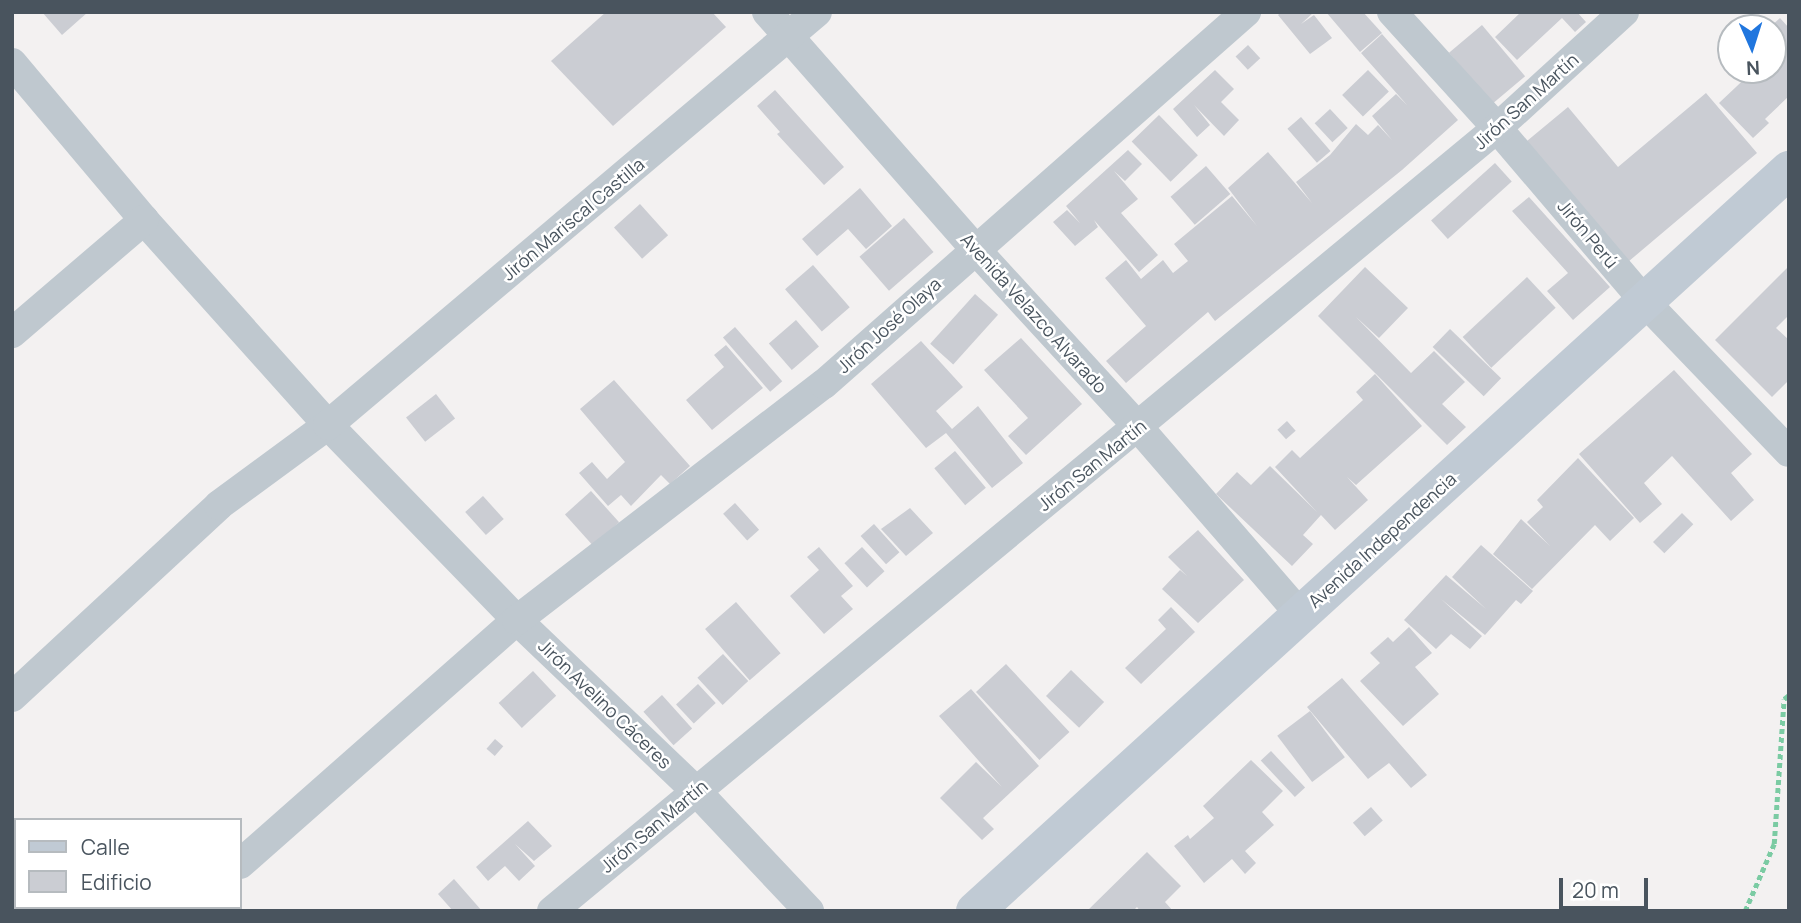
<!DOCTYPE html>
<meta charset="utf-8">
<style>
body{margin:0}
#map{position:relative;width:1801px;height:923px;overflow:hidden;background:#f3f1f1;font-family:Manrope,sans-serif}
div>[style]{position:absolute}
.building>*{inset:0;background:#cbcdd3;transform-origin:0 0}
.path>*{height:4.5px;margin-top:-2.25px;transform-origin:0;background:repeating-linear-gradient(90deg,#7bcba3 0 5px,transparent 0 8.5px)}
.minor>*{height:30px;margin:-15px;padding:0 15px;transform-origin:15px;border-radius:15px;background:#bfc8cf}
.secondary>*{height:38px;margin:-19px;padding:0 19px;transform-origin:19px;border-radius:19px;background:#c0cad4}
span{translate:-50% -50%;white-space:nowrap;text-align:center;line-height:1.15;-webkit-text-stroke:5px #fff;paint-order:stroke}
.street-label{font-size:18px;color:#49545e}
.frame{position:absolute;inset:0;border:14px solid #49545e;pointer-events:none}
.legend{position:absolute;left:14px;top:818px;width:228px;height:91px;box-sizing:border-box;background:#fff;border:2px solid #b6bbbf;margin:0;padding:9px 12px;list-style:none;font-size:21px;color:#49545e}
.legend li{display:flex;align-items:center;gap:14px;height:35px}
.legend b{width:35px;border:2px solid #b6bbbf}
.north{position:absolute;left:1717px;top:14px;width:70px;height:70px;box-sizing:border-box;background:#fff;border:2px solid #b6bbbf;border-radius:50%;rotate:177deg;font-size:19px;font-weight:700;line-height:28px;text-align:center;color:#49545e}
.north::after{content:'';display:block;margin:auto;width:24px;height:32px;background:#2076de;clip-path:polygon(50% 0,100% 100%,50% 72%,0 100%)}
.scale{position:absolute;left:1559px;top:878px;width:89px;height:32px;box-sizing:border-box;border:4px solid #49545e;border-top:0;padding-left:9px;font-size:21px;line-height:24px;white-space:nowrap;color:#49545e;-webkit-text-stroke:5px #fff;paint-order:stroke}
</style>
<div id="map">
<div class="building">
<div style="clip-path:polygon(42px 12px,88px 12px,62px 35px)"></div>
<div style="clip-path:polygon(606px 12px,712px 12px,726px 27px,613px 126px,551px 61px)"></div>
<div style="clip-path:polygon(1281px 12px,1314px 12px,1301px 24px,1314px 15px,1332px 38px,1310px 54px,1278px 15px)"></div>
<div style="clip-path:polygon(1326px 12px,1363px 12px,1382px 33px,1360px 52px)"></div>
<div style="clip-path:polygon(1521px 12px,1577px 12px,1586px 22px,1575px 32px,1562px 18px,1517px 60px,1495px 37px)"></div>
<div style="clip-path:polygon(1749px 18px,1757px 28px,1737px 28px)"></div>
<div style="clip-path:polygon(1780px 18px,1789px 28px,1789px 96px,1765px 119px,1769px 123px,1753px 138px,1719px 103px,1754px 70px,1773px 70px,1773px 52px,1777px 48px,1773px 44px,1773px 28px,1769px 28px)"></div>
<div style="left:1482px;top:25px;width:67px;height:43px;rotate:50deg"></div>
<div style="clip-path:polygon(1382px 34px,1458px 120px,1402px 170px,1215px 321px,1208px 312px,1126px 383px,1106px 361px,1146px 326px,1105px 278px,1126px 260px,1141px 279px,1163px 260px,1173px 273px,1188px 261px,1174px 244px,1232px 196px,1257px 226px,1228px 188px,1268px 152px,1312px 203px,1296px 182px,1330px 155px,1356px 124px,1368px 135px,1378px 125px,1392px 140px,1372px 116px,1396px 94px,1407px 105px,1361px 53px)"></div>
<div style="left:1248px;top:45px;width:18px;height:17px;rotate:47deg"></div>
<div style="clip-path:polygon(1215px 70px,1234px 89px,1221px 102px,1239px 120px,1224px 136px,1194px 105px,1210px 125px,1197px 137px,1173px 109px)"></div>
<div style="left:1368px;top:70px;width:30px;height:36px;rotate:46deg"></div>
<div style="clip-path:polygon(775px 90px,844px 167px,824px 185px,777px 134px,780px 132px,757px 106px)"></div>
<div style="clip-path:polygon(1706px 93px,1757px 153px,1622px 267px,1527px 141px,1568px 107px,1618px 167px)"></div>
<div style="left:1330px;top:109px;width:26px;height:21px;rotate:47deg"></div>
<div style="left:1159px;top:115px;width:56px;height:38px;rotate:46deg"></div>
<div style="left:1301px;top:117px;width:45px;height:18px;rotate:49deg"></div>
<div style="clip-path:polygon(1128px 150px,1142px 164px,1125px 181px,1114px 171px,1138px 199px,1121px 213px,1158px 255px,1139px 272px,1094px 220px,1098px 227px,1075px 246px,1053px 222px,1067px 210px,1080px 223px,1066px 206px)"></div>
<div style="left:1495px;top:163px;width:25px;height:86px;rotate:48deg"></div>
<div style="left:1206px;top:166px;width:37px;height:47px;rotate:49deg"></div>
<div style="clip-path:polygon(860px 188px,892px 226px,866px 249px,848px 229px,817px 256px,802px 239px)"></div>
<div style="clip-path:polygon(1529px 197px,1610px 287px,1573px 320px,1547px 291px,1568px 273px,1512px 211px)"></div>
<div style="left:640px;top:204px;width:42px;height:35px;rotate:48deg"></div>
<div style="left:904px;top:218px;width:45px;height:59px;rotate:49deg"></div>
<div style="left:813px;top:265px;width:56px;height:37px;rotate:49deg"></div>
<div style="clip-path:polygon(1789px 266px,1789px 315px,1776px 328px,1789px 340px,1789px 380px,1772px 397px,1715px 340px)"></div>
<div style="clip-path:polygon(1365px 267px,1408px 308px,1379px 338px,1356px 317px,1411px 373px,1434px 351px,1465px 382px,1442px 404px,1466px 427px,1447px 445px,1318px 316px)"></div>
<div style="left:1527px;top:277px;width:42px;height:88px;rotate:47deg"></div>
<div style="left:975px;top:294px;width:31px;height:67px;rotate:42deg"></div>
<div style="left:796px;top:320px;width:35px;height:36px;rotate:49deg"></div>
<div style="left:735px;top:327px;width:72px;height:16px;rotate:49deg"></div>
<div style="left:1450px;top:329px;width:71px;height:25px;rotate:44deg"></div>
<div style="clip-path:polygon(1021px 338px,1082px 404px,1026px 455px,1008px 436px,1028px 418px,984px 370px)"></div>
<div style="clip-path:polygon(921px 341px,963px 387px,936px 411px,952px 429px,978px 406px,1023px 463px,992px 488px,946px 433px,926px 448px,871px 384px)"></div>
<div style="clip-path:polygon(726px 345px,763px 388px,712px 430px,686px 400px,724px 367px,714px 355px)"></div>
<div style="clip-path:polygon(1674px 370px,1752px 454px,1731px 473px,1754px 500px,1731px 521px,1672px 456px,1644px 483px,1662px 504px,1640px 523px,1579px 454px)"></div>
<div style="clip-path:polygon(1375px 374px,1422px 426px,1356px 485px,1347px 477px,1368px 500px,1335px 530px,1321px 515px,1303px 535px,1313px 544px,1292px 566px,1216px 494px,1237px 472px,1251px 485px,1270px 466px,1317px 512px,1275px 467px,1292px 450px,1300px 458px,1363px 400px,1356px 392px)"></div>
<div style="clip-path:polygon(614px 380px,690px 466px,670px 484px,661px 475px,631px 506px,621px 495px,608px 506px,579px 473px,592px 462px,607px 479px,625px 462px,580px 409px)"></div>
<div style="left:436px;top:394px;width:31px;height:38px;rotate:52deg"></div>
<div style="left:1287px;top:421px;width:13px;height:13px;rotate:48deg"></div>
<div style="left:955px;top:451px;width:48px;height:27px;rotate:50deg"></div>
<div style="clip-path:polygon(1578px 458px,1634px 518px,1610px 541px,1595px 525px,1532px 589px,1493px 554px,1521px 519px,1550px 546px,1527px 522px,1543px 507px,1537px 500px)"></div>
<div style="left:591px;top:491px;width:42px;height:35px;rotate:48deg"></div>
<div style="left:483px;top:496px;width:31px;height:24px;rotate:48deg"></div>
<div style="left:735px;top:503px;width:36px;height:16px;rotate:48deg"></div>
<div style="clip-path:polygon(910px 508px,933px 533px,906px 556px,881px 529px)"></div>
<div style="left:1682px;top:513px;width:16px;height:41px;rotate:45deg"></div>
<div style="left:874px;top:524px;width:38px;height:18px;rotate:48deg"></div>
<div style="clip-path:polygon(1198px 530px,1244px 580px,1198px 623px,1162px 589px,1180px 570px,1187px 576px,1168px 557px)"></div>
<div style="clip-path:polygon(1481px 545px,1533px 591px,1521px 604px,1516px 600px,1485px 635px,1441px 599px,1482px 636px,1470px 649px,1451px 634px,1436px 649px,1404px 620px,1446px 575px,1486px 609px,1452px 577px)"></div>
<div style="clip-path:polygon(819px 547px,853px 586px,841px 596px,853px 609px,824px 634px,790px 596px,819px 570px,807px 557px)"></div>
<div style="left:862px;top:547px;width:33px;height:24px;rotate:47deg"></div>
<div style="left:736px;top:602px;width:68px;height:41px;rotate:49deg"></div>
<div style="clip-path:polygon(1171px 607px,1195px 632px,1141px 684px,1125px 668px,1166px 629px,1158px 620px)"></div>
<div style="clip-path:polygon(1409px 627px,1432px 653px,1415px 667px,1439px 694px,1403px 726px,1360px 681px,1380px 663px,1370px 653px,1388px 637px,1393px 642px)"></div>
<div style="left:723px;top:654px;width:37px;height:35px;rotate:47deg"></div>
<div style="left:1006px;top:664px;width:93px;height:41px;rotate:47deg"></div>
<div style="left:1071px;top:670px;width:46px;height:36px;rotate:44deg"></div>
<div style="left:533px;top:671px;width:34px;height:47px;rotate:47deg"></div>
<div style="clip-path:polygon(1342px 678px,1427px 775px,1411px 788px,1389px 763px,1368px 779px,1307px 707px)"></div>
<div style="left:698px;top:684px;width:26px;height:30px;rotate:47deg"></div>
<div style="clip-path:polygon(971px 689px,1039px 766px,983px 818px,994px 829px,982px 840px,940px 798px,976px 762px,1002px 787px,939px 716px)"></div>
<div style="left:662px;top:695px;width:45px;height:25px;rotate:48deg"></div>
<div style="left:1310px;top:711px;width:58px;height:41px;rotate:53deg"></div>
<div style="left:495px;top:739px;width:11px;height:13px;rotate:41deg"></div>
<div style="left:1271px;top:751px;width:50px;height:14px;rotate:47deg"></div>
<div style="clip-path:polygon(1251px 760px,1283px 791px,1262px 812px,1274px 825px,1245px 851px,1256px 863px,1245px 874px,1232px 859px,1204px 883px,1174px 846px,1188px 835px,1190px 839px,1214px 818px,1203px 806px)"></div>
<div style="left:1371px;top:807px;width:18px;height:24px;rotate:49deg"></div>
<div style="clip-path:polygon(528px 821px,552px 846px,534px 861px,515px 844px,535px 866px,519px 881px,505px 866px,488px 881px,476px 867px)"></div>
<div style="clip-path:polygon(1147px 852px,1181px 886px,1165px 902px,1173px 911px,1140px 911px,1137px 907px,1133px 911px,1087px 911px)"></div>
<div style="clip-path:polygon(454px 879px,482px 911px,453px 911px,438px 894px)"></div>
</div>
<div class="path">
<div style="left:1745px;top:911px;width:73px;rotate:-66.6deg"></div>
<div style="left:1774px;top:844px;width:145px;rotate:-86.1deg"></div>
<div style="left:1784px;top:699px;width:6px;rotate:-39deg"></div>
</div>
<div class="minor">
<div style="left:767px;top:12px;width:315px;rotate:48.7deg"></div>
<div style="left:975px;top:249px;width:241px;rotate:47.5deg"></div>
<div style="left:1138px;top:427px;width:249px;rotate:49.1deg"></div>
<div style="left:1392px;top:12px;width:156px;rotate:47.8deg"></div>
<div style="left:1497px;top:128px;width:227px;rotate:49.6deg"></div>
<div style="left:1644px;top:301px;width:209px;rotate:46.2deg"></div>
<div style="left:12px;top:63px;width:205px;rotate:49.9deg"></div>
<div style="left:144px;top:220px;width:275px;rotate:48.1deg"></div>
<div style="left:328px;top:425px;width:272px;rotate:45.9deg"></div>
<div style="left:517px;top:620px;width:248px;rotate:43.7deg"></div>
<div style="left:696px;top:791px;width:165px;rotate:46.7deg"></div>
<div style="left:12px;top:333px;width:174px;rotate:-40.6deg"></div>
<div style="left:12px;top:697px;width:282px;rotate:-42.8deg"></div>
<div style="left:219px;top:505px;width:135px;rotate:-36.3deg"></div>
<div style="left:328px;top:425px;width:640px;rotate:-40.18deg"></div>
<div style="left:12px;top:848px;width:6px;rotate:45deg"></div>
<div style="left:240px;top:864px;width:369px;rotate:-41.4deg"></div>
<div style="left:517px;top:620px;width:387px;rotate:-37.6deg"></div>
<div style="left:824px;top:384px;width:563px;rotate:-41.4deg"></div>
<div style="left:65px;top:907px;width:5px;rotate:53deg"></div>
<div style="left:187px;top:911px;width:6px;rotate:-45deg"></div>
<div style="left:552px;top:911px;width:1227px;rotate:-39.64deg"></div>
<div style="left:1497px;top:128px;width:172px;rotate:-42.4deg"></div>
</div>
<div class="secondary">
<div style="left:975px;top:911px;width:1101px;rotate:-42.31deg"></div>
</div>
<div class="street-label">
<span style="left:1526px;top:101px;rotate:-42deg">Jirón San Martín</span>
<span style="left:573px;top:219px;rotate:-40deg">Jirón Mariscal Castilla</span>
<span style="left:1588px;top:234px;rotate:50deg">Jirón Perú</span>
<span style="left:1034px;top:313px;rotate:48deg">Avenida Velazco Alvarado</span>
<span style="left:889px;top:325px;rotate:-42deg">Jirón José Olaya</span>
<span style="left:1092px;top:465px;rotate:-39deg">Jirón San Martín</span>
<span style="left:1382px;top:540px;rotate:-42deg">Avenida Independencia</span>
<span style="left:605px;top:704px;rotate:44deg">Jirón Avelino Cáceres</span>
<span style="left:654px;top:826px;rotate:-40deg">Jirón San Martín</span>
</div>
<div class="frame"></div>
<ul class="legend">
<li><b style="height:9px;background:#c0cad4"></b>Calle</li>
<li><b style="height:19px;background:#cbcdd3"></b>Edificio</li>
</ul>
<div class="north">N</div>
<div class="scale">20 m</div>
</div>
